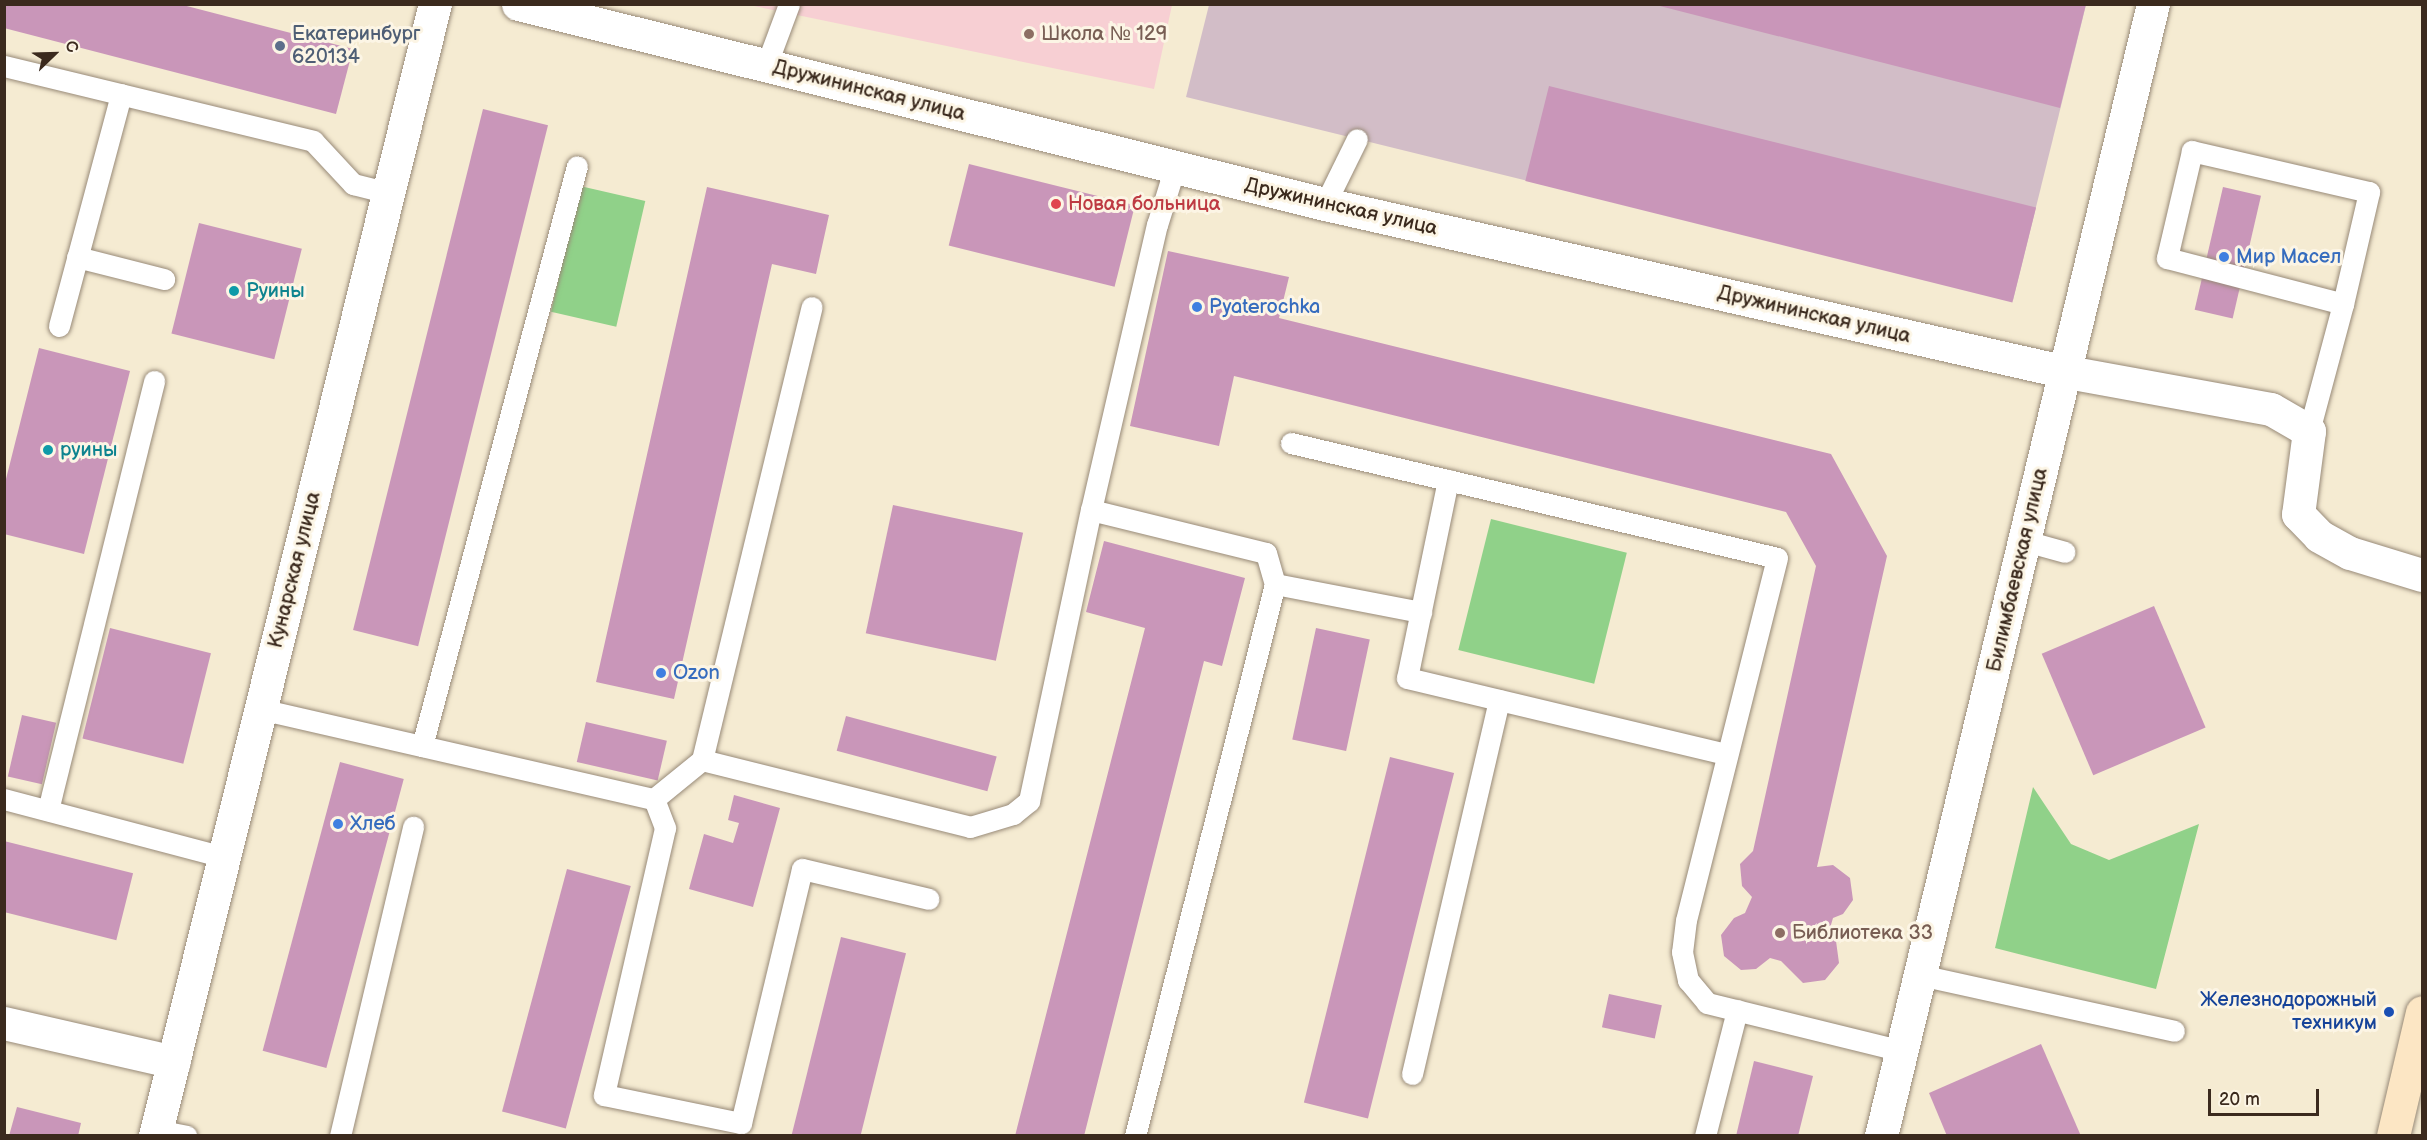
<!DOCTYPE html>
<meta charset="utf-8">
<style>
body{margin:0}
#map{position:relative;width:2427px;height:1140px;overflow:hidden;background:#f5ebd2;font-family:"Balsamiq Sans",sans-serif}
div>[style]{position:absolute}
.built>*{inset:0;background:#f7cfd3}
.industrial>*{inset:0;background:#d2bdc7}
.green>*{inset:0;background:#90d189;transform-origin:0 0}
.building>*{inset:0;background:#c996b9;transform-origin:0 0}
.roads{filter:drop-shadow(0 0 2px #988a78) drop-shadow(0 0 2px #988a78)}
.service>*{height:21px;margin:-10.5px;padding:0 10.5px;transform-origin:10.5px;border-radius:10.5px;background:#fff}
.minor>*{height:33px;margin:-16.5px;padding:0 16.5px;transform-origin:16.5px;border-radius:16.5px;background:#fff}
.secondary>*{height:33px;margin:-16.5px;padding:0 16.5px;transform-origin:16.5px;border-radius:16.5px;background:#fce6c4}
.dots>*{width:16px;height:16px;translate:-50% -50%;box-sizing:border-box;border:3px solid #fcf5e5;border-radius:50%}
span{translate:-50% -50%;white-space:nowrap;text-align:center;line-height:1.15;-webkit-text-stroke:6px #fcf5e5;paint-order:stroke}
.service-label{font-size:20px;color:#4e5e75}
.left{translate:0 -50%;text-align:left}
.education-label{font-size:20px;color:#785e54}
.street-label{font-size:20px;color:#3b2a1e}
.health-label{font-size:20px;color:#be3a42}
.shop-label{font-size:20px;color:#366cbe}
.culture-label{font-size:20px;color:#0d838f}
.transit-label{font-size:20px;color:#164399}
.right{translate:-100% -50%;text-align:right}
.frame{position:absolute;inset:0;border:6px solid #3b2a1e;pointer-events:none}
.north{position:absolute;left:24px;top:24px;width:60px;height:60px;-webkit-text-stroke:4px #fcf5e5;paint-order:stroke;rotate:67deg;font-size:16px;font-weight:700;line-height:24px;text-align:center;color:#3b2a1e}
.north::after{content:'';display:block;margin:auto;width:21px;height:27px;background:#3b2a1e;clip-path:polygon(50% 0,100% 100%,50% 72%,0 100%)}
.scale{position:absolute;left:2208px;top:1089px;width:111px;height:27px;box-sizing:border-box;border:3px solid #3b2a1e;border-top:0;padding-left:8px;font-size:18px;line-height:21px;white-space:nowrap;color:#3b2a1e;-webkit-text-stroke:4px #fcf5e5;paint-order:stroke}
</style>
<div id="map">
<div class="built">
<div style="clip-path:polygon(749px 5px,1172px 5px,1154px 89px)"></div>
</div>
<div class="industrial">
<div style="clip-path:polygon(1209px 5px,2086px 5px,2013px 300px,1186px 97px)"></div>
</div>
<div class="green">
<div style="left:580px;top:186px;width:67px;height:129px;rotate:13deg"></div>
<div style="left:1491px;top:519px;width:140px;height:135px;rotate:14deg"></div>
<div style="clip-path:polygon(2033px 787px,2071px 844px,2109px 860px,2199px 824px,2156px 989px,1995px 948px)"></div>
</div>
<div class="building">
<div style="clip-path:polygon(4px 4px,179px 4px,353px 49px,336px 114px,4px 28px)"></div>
<div style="clip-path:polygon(1652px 4px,2086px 4px,2060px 108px)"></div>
<div style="left:1549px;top:86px;width:502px;height:98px;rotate:14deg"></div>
<div style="left:483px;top:109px;width:67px;height:537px;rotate:14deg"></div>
<div style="left:969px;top:164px;width:171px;height:84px;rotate:14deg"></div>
<div style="clip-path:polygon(707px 187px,829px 215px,816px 274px,772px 264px,674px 699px,596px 682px)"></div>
<div style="left:2223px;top:187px;width:39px;height:126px;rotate:13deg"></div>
<div style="left:199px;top:223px;width:106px;height:114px;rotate:14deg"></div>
<div style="clip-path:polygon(1168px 251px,1289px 277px,1279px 318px,1831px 454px,1887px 556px,1817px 867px,1833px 865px,1850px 878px,1853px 900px,1843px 914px,1833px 918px,1828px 935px,1836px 941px,1839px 963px,1825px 980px,1803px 983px,1781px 961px,1770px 958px,1756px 969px,1741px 970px,1724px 956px,1721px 935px,1734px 918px,1745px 913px,1752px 897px,1742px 886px,1740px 864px,1753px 851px,1816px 566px,1786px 512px,1234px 376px,1219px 446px,1130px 426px)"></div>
<div style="clip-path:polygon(39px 348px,130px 371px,84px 554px,4px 534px,4px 487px)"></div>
<div style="left:893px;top:505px;width:133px;height:131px;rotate:12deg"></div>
<div style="clip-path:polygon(1104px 541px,1245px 578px,1222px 666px,1204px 661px,1084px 1136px,1015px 1136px,1145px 628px,1086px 612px)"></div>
<div style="left:2154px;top:606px;width:132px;height:122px;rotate:67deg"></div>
<div style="left:110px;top:628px;width:104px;height:114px;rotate:14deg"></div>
<div style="left:1316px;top:628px;width:55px;height:114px;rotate:12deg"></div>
<div style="left:22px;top:715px;width:35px;height:63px;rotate:13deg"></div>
<div style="left:846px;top:716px;width:156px;height:36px;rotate:15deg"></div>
<div style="left:586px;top:722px;width:83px;height:41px;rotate:13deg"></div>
<div style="left:1390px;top:757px;width:66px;height:356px;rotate:14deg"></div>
<div style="left:340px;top:762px;width:66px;height:299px;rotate:15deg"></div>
<div style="clip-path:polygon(734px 795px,780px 808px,753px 907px,689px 889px,704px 834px,733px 843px,739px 823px,728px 820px)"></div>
<div style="left:4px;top:841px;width:133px;height:69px;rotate:14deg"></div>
<div style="left:567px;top:869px;width:66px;height:251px;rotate:15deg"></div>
<div style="left:841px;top:937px;width:67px;height:205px;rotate:14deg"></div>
<div style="left:1609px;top:994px;width:54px;height:34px;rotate:12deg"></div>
<div style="clip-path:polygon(2041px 1044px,2081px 1136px,1947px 1136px,1929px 1093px)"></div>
<div style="clip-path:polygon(1754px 1061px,1813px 1076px,1798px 1136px,1736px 1136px)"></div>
<div style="clip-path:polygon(17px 1107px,81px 1123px,78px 1136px,9px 1136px)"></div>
</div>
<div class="roads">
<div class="service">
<div style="left:4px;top:66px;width:318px;rotate:13.6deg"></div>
<div style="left:313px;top:141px;width:59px;rotate:47.1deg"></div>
<div style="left:353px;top:184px;width:37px;rotate:14deg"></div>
<div style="left:766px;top:66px;width:66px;rotate:-69.6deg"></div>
<div style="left:1325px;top:204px;width:72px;rotate:-63.8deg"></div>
<div style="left:77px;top:257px;width:90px;rotate:14.2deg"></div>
<div style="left:59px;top:326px;width:240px;rotate:-75deg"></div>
<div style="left:2309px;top:431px;width:131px;rotate:-75deg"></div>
<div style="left:2343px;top:304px;width:115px;rotate:-76.9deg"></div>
<div style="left:2369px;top:192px;width:182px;rotate:-167deg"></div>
<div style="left:2192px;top:151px;width:110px;rotate:103.2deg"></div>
<div style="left:2167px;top:258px;width:182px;rotate:14.6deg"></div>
<div style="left:1291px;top:443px;width:499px;rotate:13.3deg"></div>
<div style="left:1777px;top:558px;width:373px;rotate:104.1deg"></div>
<div style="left:1686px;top:920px;width:32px;rotate:97deg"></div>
<div style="left:1682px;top:952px;width:29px;rotate:78deg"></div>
<div style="left:1688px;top:980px;width:30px;rotate:50deg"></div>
<div style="left:1707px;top:1003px;width:201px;rotate:13.8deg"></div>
<div style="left:1448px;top:480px;width:202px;rotate:101.7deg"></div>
<div style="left:1407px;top:678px;width:329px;rotate:13.4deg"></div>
<div style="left:1091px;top:510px;width:180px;rotate:13.8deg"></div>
<div style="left:1266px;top:553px;width:32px;rotate:74deg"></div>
<div style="left:2025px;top:541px;width:41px;rotate:15.4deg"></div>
<div style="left:260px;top:709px;width:404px;rotate:12.9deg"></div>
<div style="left:654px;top:799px;width:62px;rotate:-39.1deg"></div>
<div style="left:702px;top:760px;width:276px;rotate:14deg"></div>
<div style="left:970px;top:827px;width:45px;rotate:-16.8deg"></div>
<div style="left:1013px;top:814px;width:21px;rotate:-39deg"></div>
<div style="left:1029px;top:801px;width:298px;rotate:-78deg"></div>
<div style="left:1091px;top:510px;width:293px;rotate:-77deg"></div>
<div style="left:1157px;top:225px;width:61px;rotate:-72.8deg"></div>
<div style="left:422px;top:746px;width:600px;rotate:-75.04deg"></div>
<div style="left:702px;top:760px;width:466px;rotate:-76.4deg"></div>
<div style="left:4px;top:799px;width:228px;rotate:14.8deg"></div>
<div style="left:654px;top:799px;width:31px;rotate:69deg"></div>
<div style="left:665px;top:828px;width:274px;rotate:102.9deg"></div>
<div style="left:604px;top:1095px;width:140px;rotate:11.6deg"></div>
<div style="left:741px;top:1123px;width:261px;rotate:-76.5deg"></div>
<div style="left:802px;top:869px;width:130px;rotate:13.3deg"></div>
<div style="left:48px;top:810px;width:442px;rotate:-76.1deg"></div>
<div style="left:1920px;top:975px;width:260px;rotate:12.4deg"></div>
<div style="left:1412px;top:1074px;width:384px;rotate:-76.9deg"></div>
<div style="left:156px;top:1130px;width:31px;rotate:11deg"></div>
<div style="left:340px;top:1136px;width:318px;rotate:-76.7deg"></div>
<div style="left:1135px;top:1136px;width:569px;rotate:-75.77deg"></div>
<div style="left:1275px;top:584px;width:149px;rotate:10.9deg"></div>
<div style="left:1705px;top:1136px;width:130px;rotate:-75.7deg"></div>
</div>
<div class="minor">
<div style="left:518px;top:4px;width:831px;rotate:13.92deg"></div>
<div style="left:1325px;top:204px;width:756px;rotate:12.77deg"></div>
<div style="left:2062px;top:371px;width:212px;rotate:10.3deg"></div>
<div style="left:2271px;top:409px;width:44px;rotate:30.1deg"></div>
<div style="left:2309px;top:431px;width:84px;rotate:97.5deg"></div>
<div style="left:2298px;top:514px;width:30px;rotate:46deg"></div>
<div style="left:2319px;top:536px;width:35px;rotate:29deg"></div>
<div style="left:2350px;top:553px;width:75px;rotate:17deg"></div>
<div style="left:4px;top:1023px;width:174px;rotate:12.9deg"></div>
<div style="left:155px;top:1136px;width:1166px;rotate:-76.11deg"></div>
<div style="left:1881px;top:1136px;width:1164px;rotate:-76.49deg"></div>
</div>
<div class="secondary">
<div style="left:2393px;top:1136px;width:127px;rotate:-76.8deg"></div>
</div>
</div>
<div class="dots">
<div style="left:1029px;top:34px;background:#8d6e63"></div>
<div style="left:280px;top:46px;background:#5c6f8a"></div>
<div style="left:1056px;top:204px;background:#e0444e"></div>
<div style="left:2224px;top:257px;background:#3f7fe0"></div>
<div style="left:234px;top:291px;background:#0f9aa8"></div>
<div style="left:1197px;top:307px;background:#3f7fe0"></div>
<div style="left:48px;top:450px;background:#0f9aa8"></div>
<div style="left:661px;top:673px;background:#3f7fe0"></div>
<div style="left:338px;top:824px;background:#3f7fe0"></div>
<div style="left:1780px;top:933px;background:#8d6e63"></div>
<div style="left:2389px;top:1012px;background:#1a4fb4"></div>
</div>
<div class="service-label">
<span class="left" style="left:292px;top:46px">Екатеринбург<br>620134</span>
</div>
<div class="education-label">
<span class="left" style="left:1041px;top:34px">Школа № 129</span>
<span class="left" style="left:1792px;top:933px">Библиотека 33</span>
</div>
<div class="street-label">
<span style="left:869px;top:91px;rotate:14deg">Дружининская улица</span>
<span style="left:1341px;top:207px;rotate:13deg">Дружининская улица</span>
<span style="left:1814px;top:315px;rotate:13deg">Дружининская улица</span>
<span style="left:295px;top:570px;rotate:-76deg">Кунарская улица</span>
<span style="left:2018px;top:570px;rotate:-77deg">Билимбаевская улица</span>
</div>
<div class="health-label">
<span class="left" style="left:1068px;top:204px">Новая больница</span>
</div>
<div class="shop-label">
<span class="left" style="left:2236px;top:257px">Мир Масел</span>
<span class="left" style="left:1209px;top:307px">Pyaterochka</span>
<span class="left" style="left:673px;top:673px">Ozon</span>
<span class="left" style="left:350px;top:824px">Хлеб</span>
</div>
<div class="culture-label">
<span class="left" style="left:246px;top:291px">Руины</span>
<span class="left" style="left:60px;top:450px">руины</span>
</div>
<div class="transit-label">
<span class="right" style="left:2377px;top:1012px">Железнодорожный<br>техникум</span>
</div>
<div class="frame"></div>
<div class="north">С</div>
<div class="scale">20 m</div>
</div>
